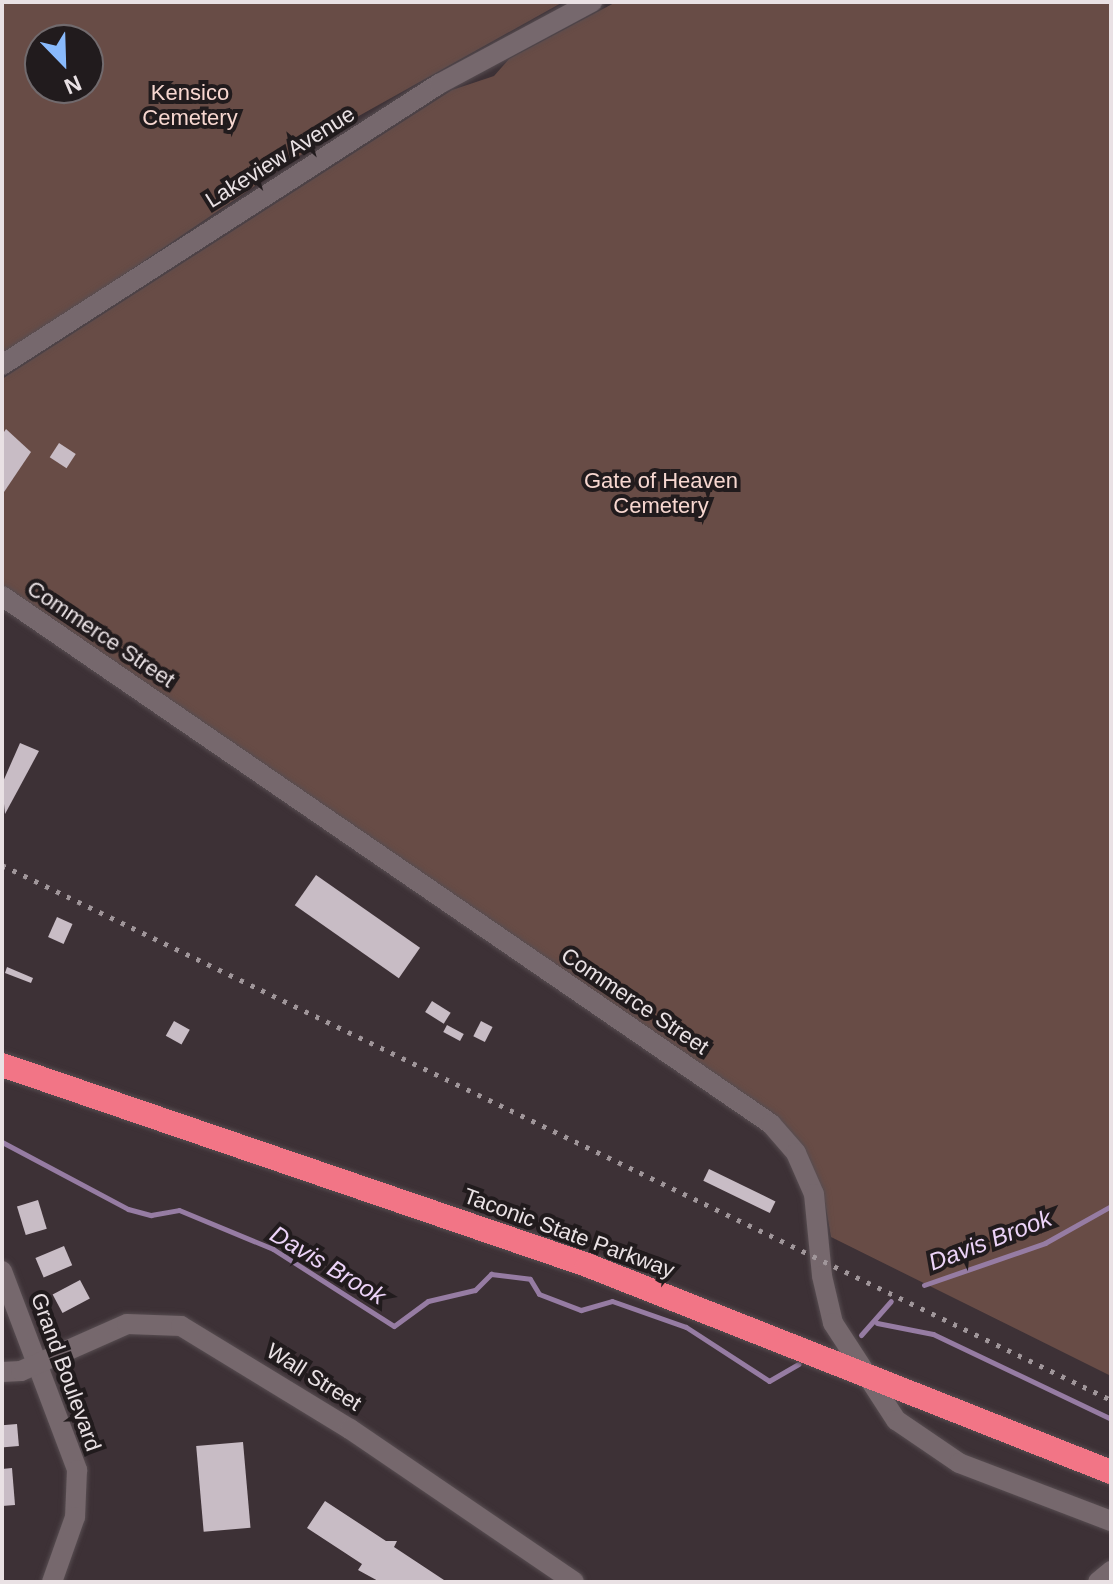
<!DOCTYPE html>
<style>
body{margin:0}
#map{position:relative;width:1113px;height:1584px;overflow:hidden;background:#3d3136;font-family:Helvetica,sans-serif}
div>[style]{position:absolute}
.green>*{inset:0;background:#684c46}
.stream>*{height:5px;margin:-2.5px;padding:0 2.5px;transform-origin:2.5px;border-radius:2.5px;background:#967ca3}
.building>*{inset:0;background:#c8bcc5;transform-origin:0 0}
.roads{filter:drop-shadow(0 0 2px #574d51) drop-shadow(0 0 2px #574d51)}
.minor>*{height:20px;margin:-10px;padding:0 10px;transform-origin:10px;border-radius:10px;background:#76686d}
.highway>*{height:24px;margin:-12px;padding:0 12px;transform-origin:12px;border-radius:12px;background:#f27586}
.rail>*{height:5px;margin-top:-2.5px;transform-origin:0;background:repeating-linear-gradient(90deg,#a0969a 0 4px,transparent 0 12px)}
span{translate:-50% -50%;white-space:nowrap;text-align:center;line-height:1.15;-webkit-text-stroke:8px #211b1d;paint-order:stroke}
.park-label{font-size:22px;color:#f7d7d0}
.street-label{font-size:22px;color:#e9e1e4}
.water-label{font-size:24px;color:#ecd3f8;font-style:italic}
.frame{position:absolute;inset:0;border:4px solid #e9e1e4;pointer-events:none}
.north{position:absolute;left:24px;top:24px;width:80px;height:80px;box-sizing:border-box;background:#211b1d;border:2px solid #716a6d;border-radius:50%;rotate:157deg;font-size:22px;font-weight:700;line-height:32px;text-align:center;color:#e9e1e4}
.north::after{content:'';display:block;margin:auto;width:28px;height:36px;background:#89bafc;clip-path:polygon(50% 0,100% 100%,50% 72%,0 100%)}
</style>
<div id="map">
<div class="green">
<div style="clip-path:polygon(evenodd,2px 2px,563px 2px,357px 117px,2px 357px,2px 2px,40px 40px,88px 40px,88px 88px,40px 88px,40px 40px)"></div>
<div style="clip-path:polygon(616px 2px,1111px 2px,1111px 1376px,831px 1237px,825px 1202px,804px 1150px,2px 585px,2px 379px,452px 90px,494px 76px,509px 59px)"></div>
</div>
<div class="stream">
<div style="left:2px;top:1142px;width:143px;rotate:28deg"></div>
<div style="left:128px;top:1209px;width:24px;rotate:15deg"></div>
<div style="left:151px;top:1215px;width:28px;rotate:-10deg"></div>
<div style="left:179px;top:1210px;width:102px;rotate:22.5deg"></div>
<div style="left:273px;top:1249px;width:143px;rotate:32.5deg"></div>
<div style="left:394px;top:1326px;width:42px;rotate:-36.3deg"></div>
<div style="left:428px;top:1301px;width:48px;rotate:-13.2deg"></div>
<div style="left:475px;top:1290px;width:23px;rotate:-45deg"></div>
<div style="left:491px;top:1274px;width:39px;rotate:7deg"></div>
<div style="left:530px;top:1279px;width:17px;rotate:59deg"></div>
<div style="left:539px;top:1294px;width:45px;rotate:20.9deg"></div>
<div style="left:581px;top:1310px;width:32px;rotate:-16deg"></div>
<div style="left:612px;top:1301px;width:78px;rotate:19.4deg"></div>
<div style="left:686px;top:1327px;width:99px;rotate:33deg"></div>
<div style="left:769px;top:1381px;width:34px;rotate:-30deg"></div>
<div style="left:924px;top:1285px;width:128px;rotate:-19.1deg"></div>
<div style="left:1045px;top:1243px;width:76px;rotate:-29.3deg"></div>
<div style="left:877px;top:1323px;width:57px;rotate:11.1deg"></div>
<div style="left:933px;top:1334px;width:197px;rotate:25.5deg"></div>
<div style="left:861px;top:1335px;width:45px;rotate:-48.6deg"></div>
</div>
<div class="building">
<div style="clip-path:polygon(6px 429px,31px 452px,2px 495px,2px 435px)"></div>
<div style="left:59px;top:443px;width:20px;height:17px;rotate:33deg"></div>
<div style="clip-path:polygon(20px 743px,39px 751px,5px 814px,2px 784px)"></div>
<div style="left:316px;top:875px;width:127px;height:37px;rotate:35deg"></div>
<div style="left:57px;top:917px;width:17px;height:22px;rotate:24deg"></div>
<div style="clip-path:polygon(7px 967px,33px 978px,31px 983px,5px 973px)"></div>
<div style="left:432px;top:1001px;width:22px;height:13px;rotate:32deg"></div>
<div style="left:174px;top:1021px;width:18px;height:17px;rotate:29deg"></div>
<div style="left:481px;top:1021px;width:13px;height:17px;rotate:27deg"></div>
<div style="left:447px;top:1025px;width:19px;height:8px;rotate:28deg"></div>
<div style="left:709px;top:1169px;width:74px;height:13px;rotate:26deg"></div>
<div style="left:38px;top:1200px;width:30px;height:22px;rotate:73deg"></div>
<div style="left:64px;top:1246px;width:21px;height:31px;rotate:67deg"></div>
<div style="left:80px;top:1280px;width:21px;height:31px;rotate:62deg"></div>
<div style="left:17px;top:1424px;width:22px;height:15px;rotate:85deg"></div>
<div style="left:243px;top:1442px;width:86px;height:47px;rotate:85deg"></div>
<div style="clip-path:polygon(12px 1468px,15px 1505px,2px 1506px,2px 1469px)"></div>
<div style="clip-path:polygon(325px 1501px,386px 1541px,397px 1541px,394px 1547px,447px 1582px,380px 1582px,358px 1570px,362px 1564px,307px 1528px)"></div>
</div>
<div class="roads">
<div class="minor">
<div style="left:2px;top:365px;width:520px;rotate:-32.74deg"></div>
<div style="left:439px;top:84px;width:174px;rotate:-28.2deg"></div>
<div style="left:2px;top:596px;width:933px;rotate:34.47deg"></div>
<div style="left:771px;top:1124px;width:38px;rotate:49deg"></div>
<div style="left:796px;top:1153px;width:45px;rotate:66.3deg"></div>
<div style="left:814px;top:1194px;width:82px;rotate:84.4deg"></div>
<div style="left:822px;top:1276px;width:48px;rotate:76.8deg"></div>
<div style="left:833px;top:1323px;width:116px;rotate:57deg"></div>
<div style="left:896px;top:1420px;width:76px;rotate:34.3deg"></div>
<div style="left:959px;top:1463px;width:163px;rotate:20.9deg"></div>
<div style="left:2px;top:1271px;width:213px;rotate:69.3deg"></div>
<div style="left:77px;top:1470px;width:47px;rotate:92.4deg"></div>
<div style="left:75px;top:1517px;width:69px;rotate:109.5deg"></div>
<div style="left:2px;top:1372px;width:19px;rotate:-3deg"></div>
<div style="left:21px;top:1371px;width:116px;rotate:-23.9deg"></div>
<div style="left:127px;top:1324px;width:54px;rotate:2.1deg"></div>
<div style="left:181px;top:1326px;width:198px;rotate:31.4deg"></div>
<div style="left:350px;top:1429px;width:271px;rotate:34.3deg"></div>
<div style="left:1098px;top:1582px;width:17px;rotate:-40deg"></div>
</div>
<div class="highway">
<div style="left:2px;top:1065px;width:618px;rotate:18.87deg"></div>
<div style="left:587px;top:1265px;width:563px;rotate:21.56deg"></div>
</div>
</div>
<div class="rail">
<div style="left:2px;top:865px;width:1231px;rotate:25.75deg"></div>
</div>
<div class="park-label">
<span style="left:190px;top:105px">Kensico<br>Cemetery</span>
<span style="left:661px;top:493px">Gate of Heaven<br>Cemetery</span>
</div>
<div class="street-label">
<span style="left:280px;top:157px;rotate:-32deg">Lakeview Avenue</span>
<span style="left:101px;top:634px;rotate:34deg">Commerce Street</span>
<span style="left:635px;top:1001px;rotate:34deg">Commerce Street</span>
<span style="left:569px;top:1233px;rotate:20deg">Taconic State Parkway</span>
<span style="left:66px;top:1372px;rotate:70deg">Grand Boulevard</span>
<span style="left:314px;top:1377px;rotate:32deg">Wall Street</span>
</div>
<div class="water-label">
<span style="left:990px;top:1240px;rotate:-21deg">Davis Brook</span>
<span style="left:328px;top:1265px;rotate:31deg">Davis Brook</span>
</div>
<div class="frame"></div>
<div class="north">N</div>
</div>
